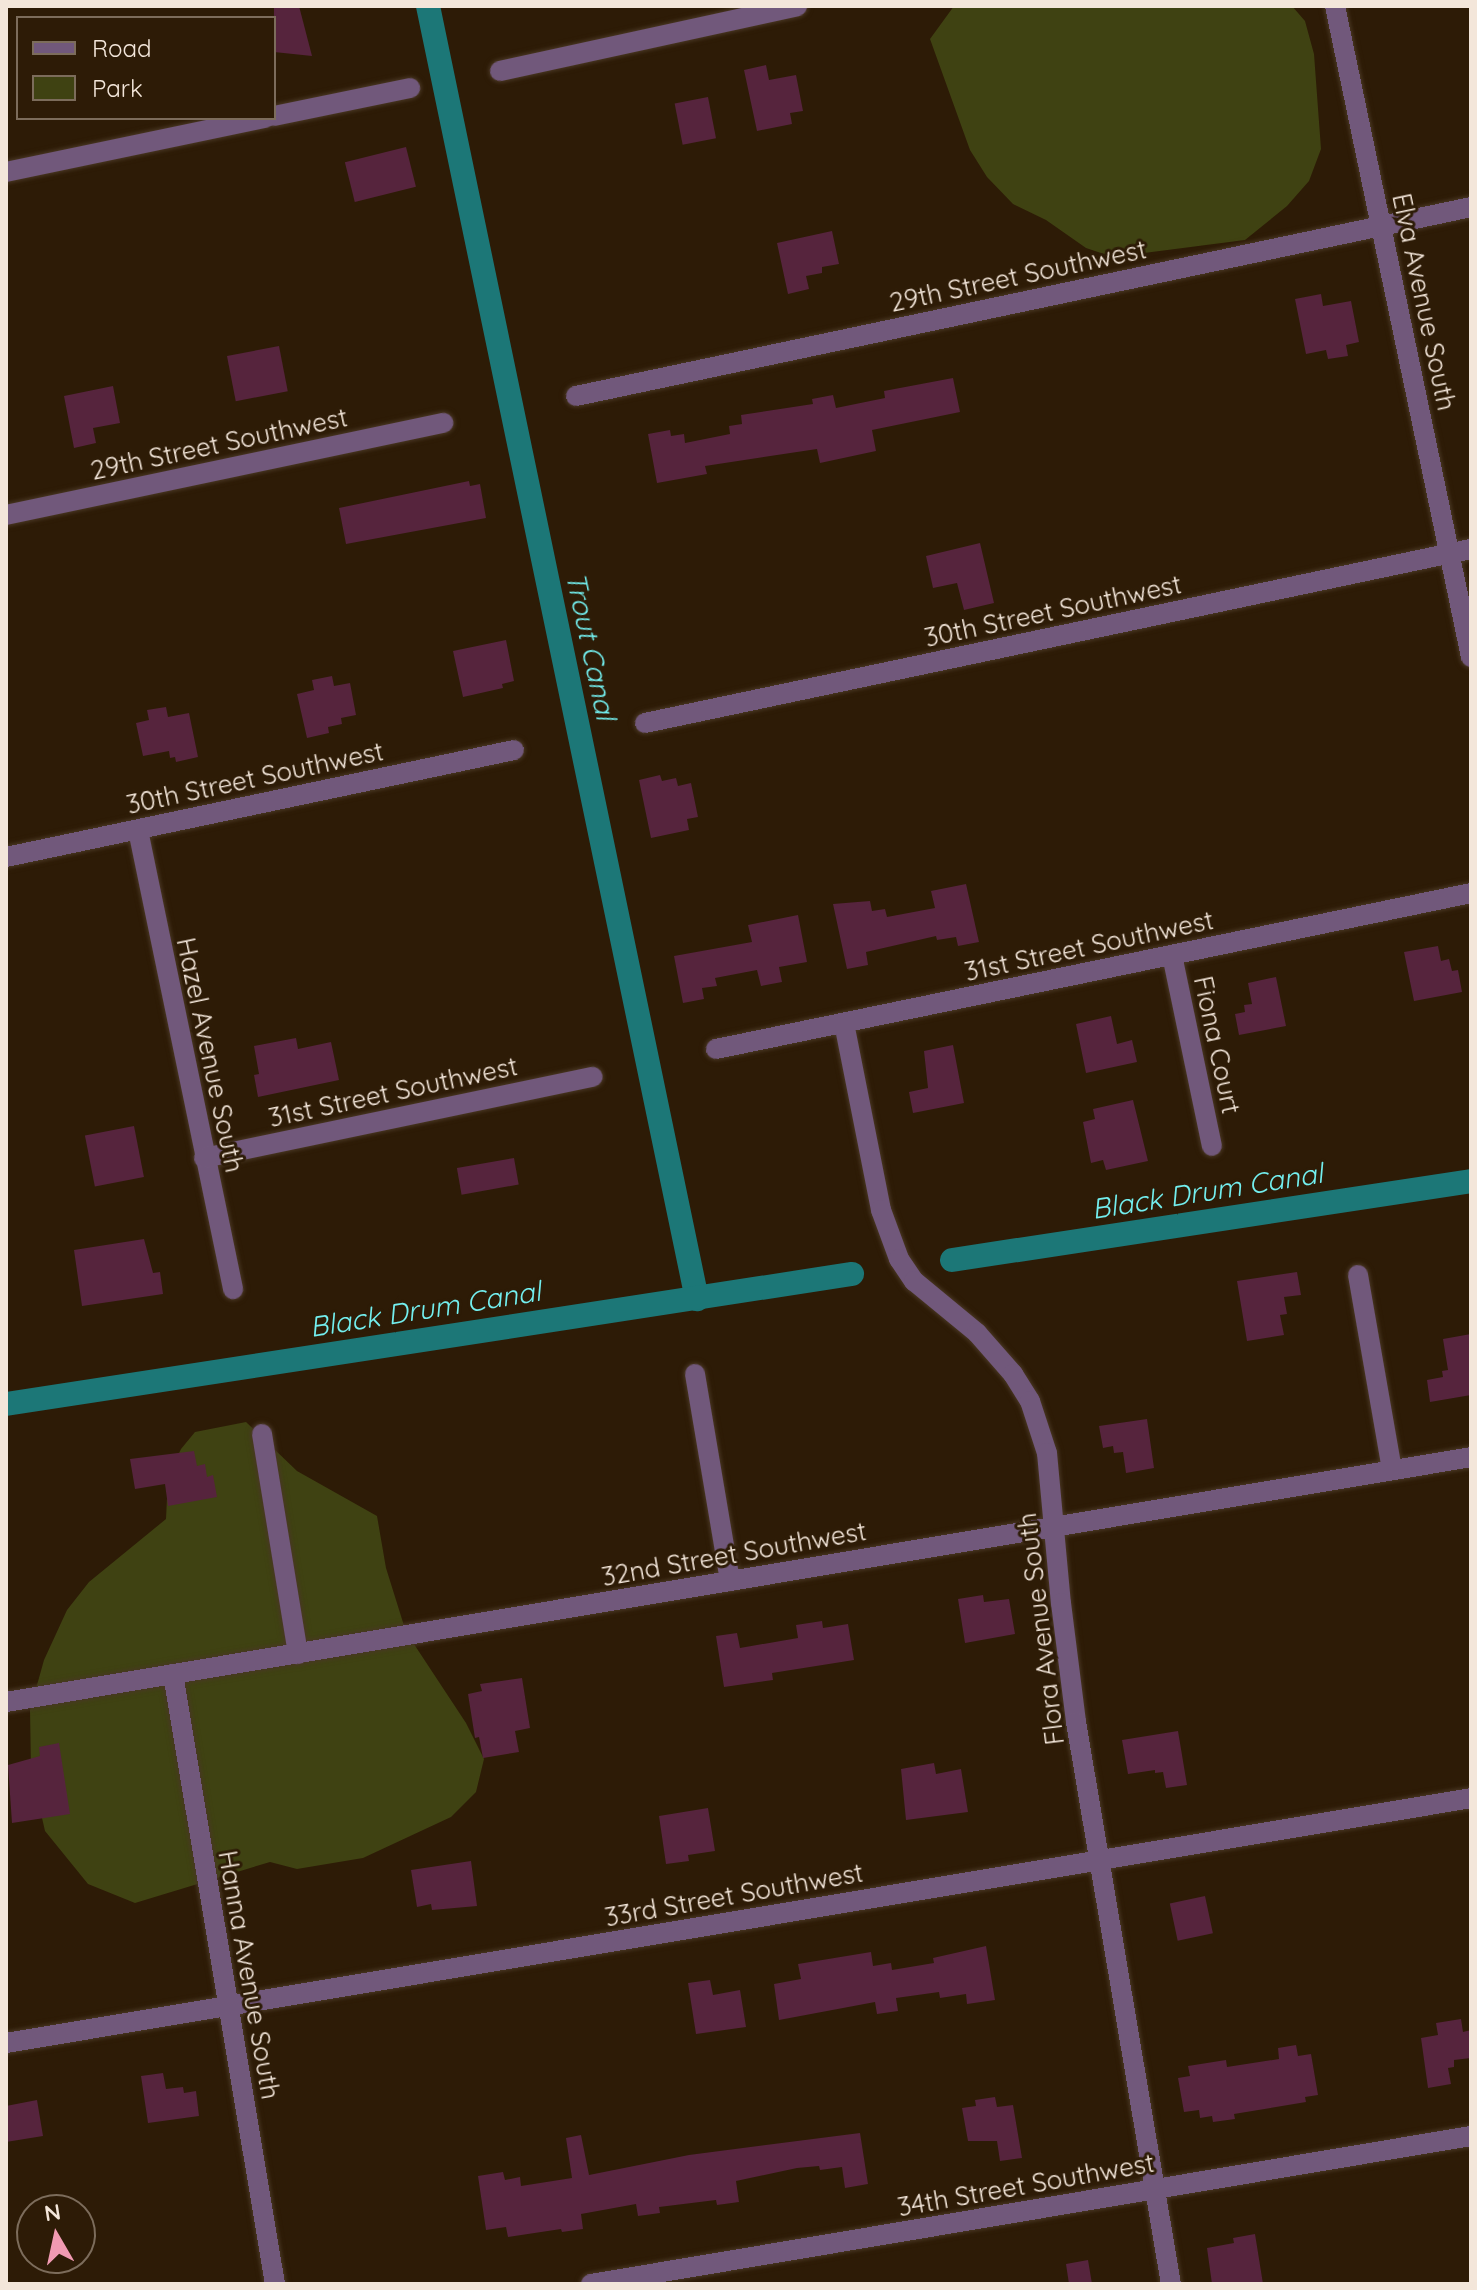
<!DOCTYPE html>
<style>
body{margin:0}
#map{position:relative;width:1477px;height:2290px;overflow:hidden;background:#2d1b06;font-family:Quicksand,sans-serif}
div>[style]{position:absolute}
.green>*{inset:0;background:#3f4212}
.canal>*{height:24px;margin:-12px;padding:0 12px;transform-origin:12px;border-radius:12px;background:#1c7777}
.building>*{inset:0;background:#56243d;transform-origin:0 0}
.roads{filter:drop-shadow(0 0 2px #493724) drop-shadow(0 0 2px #493724)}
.street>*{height:20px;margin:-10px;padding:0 10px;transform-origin:10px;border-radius:10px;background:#71587b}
span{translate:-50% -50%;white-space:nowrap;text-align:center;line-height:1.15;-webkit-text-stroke:6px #2d1b06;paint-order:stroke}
.street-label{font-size:26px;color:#f3e6da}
.water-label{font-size:28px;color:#73efef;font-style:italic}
.frame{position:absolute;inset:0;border:8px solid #f3e6da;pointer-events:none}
.legend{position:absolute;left:16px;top:16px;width:260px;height:104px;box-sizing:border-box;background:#2d1b06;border:2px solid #7c6c5b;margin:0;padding:10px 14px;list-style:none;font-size:24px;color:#f3e6da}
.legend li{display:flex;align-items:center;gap:16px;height:40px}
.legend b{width:40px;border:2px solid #7c6c5b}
.north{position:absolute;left:16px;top:2194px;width:80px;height:80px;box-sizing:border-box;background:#2d1b06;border:2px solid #7c6c5b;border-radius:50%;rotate:351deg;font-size:22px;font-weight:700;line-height:32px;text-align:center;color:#f3e6da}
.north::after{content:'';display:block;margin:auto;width:28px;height:36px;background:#f19ab2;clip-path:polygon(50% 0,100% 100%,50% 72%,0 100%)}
</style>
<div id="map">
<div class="green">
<div style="clip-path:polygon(954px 6px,1292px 6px,1305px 21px,1314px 54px,1321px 149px,1309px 181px,1287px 206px,1245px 240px,1113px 257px,1086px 248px,1046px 220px,1013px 204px,987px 177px,970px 150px,930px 39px)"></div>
<div style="clip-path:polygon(246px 1422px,297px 1471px,377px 1516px,386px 1568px,406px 1632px,466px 1723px,484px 1759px,476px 1792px,451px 1817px,363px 1858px,297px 1869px,270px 1862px,135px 1903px,88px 1884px,45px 1831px,31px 1770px,30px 1710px,44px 1660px,67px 1610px,89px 1582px,166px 1519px,168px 1476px,181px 1449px,195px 1432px)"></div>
</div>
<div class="canal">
<div style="left:428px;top:6px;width:1321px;rotate:78.25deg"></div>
<div style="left:952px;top:1260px;width:525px;rotate:-8.65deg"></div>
<div style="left:6px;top:1404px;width:856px;rotate:-8.74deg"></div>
</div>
<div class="building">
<div style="clip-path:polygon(274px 6px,299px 6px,312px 56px,274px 52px)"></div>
<div style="clip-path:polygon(766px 65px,769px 80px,796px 75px,803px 111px,790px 113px,792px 124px,757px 131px,744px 70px)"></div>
<div style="left:708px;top:97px;width:42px;height:34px;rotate:79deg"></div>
<div style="left:406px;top:147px;width:41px;height:63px;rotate:76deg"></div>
<div style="clip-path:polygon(832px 231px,839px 264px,822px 267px,822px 273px,806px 276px,809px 289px,788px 294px,777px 243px)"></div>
<div style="clip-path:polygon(1321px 294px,1323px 306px,1351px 301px,1359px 342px,1346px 345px,1348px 356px,1328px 359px,1326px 350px,1306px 354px,1295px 299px)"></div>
<div style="left:279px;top:346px;width:46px;height:53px;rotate:79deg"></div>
<div style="clip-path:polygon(953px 378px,960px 412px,872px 430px,876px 451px,820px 463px,817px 449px,705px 466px,707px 474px,657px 483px,648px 434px,670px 430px,671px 436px,684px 434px,685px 443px,730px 434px,729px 426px,742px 424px,741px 415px,813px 404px,812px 399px,833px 395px,836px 408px,885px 398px,884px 391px)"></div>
<div style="clip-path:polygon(113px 386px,120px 423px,93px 428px,96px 443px,74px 448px,64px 396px)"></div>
<div style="clip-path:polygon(469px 481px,470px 486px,480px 484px,486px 518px,346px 544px,339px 508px)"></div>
<div style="clip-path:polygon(980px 543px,994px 603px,964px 610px,957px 583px,933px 588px,926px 556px)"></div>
<div style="clip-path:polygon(506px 640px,514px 681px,502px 684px,503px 688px,463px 697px,453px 651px)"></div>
<div style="clip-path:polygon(332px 676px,334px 686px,350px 683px,356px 715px,341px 718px,342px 724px,328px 727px,329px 733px,307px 738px,297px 694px,314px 690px,312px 680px)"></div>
<div style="clip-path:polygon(166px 707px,168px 717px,189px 713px,198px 757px,176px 762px,175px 757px,170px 758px,169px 751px,143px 756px,136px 723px,149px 720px,147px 710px)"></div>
<div style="clip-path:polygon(660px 775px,662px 781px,676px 778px,678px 786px,691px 783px,698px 817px,687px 819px,689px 830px,651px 838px,639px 780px)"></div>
<div style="clip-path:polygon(966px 884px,979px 942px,958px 946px,956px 937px,937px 940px,936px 936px,866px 952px,868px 965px,847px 969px,833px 904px,870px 901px,872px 911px,885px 909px,887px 917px,935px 908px,931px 891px)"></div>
<div style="clip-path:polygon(798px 915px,807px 962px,779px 967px,782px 982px,761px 986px,757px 970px,715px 978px,717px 986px,702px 988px,704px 999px,683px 1003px,674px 956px,752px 942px,748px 925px)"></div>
<div style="clip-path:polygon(1438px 946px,1441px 961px,1449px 959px,1452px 971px,1458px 970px,1462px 992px,1414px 1001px,1404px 952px)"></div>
<div style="clip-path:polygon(1276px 977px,1286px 1026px,1239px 1035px,1235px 1014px,1245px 1012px,1244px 1005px,1252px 1004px,1248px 983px)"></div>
<div style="clip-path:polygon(1111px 1016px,1117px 1044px,1132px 1040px,1137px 1062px,1086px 1073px,1076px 1024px)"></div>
<div style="clip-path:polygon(296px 1038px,298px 1049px,331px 1042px,339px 1080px,258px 1097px,254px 1075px,259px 1074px,254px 1046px)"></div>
<div style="clip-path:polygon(953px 1045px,964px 1103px,913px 1113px,909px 1092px,928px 1088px,924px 1051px)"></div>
<div style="clip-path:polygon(1133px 1100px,1148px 1161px,1106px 1170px,1103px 1160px,1091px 1163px,1083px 1122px,1095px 1119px,1093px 1109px)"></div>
<div style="left:134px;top:1126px;width:52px;height:50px;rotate:79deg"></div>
<div style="left:514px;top:1158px;width:27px;height:58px;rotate:80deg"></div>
<div style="clip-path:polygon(144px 1239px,153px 1273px,160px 1272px,163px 1294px,82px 1306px,74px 1250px)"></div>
<div style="clip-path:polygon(1297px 1272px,1301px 1295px,1284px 1297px,1287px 1314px,1280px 1315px,1284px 1335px,1247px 1341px,1237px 1281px)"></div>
<div style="clip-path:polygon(1471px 1334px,1471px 1395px,1430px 1402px,1427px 1380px,1443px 1377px,1442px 1371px,1448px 1370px,1443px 1339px)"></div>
<div style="clip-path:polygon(1147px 1419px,1154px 1468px,1126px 1473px,1123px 1452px,1114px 1453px,1113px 1446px,1103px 1448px,1099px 1426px)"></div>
<div style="clip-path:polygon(194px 1451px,197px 1466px,205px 1464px,207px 1477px,213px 1475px,217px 1497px,168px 1506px,165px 1484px,135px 1489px,130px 1459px)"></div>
<div style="clip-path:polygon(983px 1595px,984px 1602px,1009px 1599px,1015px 1634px,965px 1643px,958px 1599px)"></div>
<div style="clip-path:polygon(822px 1621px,823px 1628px,848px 1624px,854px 1660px,772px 1673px,773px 1680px,724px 1687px,716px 1636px,737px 1633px,740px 1648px,798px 1638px,796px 1625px)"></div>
<div style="clip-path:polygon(522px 1678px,530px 1728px,515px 1731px,519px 1752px,483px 1758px,479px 1737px,475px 1738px,468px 1694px,482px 1691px,480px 1684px)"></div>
<div style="clip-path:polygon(1178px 1731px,1187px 1785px,1166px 1788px,1163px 1772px,1155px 1773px,1155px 1770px,1128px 1774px,1122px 1740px)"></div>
<div style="clip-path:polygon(59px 1743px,70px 1814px,12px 1823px,8px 1765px,40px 1756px,39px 1747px)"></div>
<div style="clip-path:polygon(934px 1763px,936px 1774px,961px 1769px,968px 1812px,906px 1820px,901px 1769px)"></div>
<div style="clip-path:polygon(708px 1808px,715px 1851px,688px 1855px,689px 1861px,666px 1864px,659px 1816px)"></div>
<div style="clip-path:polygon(471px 1861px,477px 1906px,432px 1910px,431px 1904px,417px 1907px,411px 1870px)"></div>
<div style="left:1205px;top:1896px;width:38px;height:36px;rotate:78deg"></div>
<div style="clip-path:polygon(986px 1946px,995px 2000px,967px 2004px,966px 1994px,940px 1998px,939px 1992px,896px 1998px,898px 2011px,877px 2014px,875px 2002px,779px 2020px,774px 1984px,801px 1979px,798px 1964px,871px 1952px,873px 1966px,891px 1963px,892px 1970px,934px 1963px,933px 1958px)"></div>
<div style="clip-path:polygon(710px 1980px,713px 1995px,740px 1990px,746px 2027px,696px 2034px,688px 1983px)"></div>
<div style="clip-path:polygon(1461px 2019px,1463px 2032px,1471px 2030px,1471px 2058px,1454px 2060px,1454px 2067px,1448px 2068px,1451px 2084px,1428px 2088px,1421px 2038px,1438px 2035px,1436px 2023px)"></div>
<div style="clip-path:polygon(1296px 2045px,1298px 2056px,1311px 2054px,1318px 2095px,1305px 2097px,1306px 2102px,1234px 2114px,1235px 2119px,1213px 2122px,1212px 2116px,1200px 2118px,1199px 2110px,1184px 2112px,1178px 2078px,1190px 2076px,1188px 2066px,1226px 2060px,1227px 2067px,1279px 2059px,1278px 2048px)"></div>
<div style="clip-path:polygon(163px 2073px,166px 2089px,183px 2087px,184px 2093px,196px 2091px,199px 2116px,148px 2123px,141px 2076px)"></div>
<div style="clip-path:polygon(995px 2097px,997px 2107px,1013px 2105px,1022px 2158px,1000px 2161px,997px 2141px,968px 2141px,962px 2108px,976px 2106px,975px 2100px)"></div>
<div style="clip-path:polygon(37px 2100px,43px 2136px,6px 2142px,6px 2106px)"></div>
<div style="clip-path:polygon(860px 2133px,868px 2184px,845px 2188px,842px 2167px,820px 2170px,819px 2166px,797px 2168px,736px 2181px,739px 2202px,717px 2205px,716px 2200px,659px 2207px,660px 2213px,638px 2216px,636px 2204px,581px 2214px,583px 2229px,562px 2232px,561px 2229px,508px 2237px,506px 2227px,486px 2230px,478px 2176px,503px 2172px,505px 2180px,520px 2177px,521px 2186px,572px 2178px,566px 2138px,581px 2135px,589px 2175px,689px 2155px)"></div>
<div style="clip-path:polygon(1255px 2234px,1263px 2284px,1212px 2284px,1207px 2248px,1234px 2243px,1233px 2238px)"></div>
<div style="clip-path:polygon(1088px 2260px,1092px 2284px,1069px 2284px,1066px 2264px)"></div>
</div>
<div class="roads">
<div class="street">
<div style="left:1335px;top:6px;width:665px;rotate:78.2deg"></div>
<div style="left:500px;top:71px;width:304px;rotate:-12.3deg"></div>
<div style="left:274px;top:116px;width:139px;rotate:-11.6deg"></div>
<div style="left:6px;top:172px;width:265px;rotate:-11.8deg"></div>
<div style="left:576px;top:396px;width:915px;rotate:-11.92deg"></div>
<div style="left:6px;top:515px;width:447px;rotate:-11.9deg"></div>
<div style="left:645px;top:723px;width:844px;rotate:-11.9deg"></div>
<div style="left:138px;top:830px;width:469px;rotate:78.3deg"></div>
<div style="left:6px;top:857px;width:519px;rotate:-11.89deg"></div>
<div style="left:1172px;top:955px;width:195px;rotate:78.2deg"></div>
<div style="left:844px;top:1023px;width:191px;rotate:78.8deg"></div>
<div style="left:881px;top:1210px;width:52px;rotate:69.8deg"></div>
<div style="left:899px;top:1259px;width:27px;rotate:56deg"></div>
<div style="left:914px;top:1281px;width:82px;rotate:39.5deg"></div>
<div style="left:977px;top:1333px;width:55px;rotate:48.7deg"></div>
<div style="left:1013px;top:1374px;width:32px;rotate:58deg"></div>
<div style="left:1030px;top:1401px;width:55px;rotate:71.9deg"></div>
<div style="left:1047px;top:1453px;width:151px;rotate:84.7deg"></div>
<div style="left:1061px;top:1603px;width:120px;rotate:82.8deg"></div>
<div style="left:1076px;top:1722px;width:570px;rotate:80.41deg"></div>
<div style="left:716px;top:1049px;width:771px;rotate:-11.67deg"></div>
<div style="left:204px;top:1158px;width:397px;rotate:-11.8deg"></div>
<div style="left:1358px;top:1275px;width:198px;rotate:80.1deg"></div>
<div style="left:695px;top:1374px;width:210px;rotate:80.4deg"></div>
<div style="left:262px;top:1434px;width:223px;rotate:80.7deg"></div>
<div style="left:173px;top:1674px;width:618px;rotate:80.51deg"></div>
<div style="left:6px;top:1702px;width:1485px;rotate:-9.49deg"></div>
<div style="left:6px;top:2043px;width:1485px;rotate:-9.49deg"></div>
<div style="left:591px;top:2284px;width:892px;rotate:-9.55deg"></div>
</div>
</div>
<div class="street-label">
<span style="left:1018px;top:276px;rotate:-12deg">29th Street Southwest</span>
<span style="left:1424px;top:302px;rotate:78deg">Elva Avenue South</span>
<span style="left:219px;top:444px;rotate:-12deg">29th Street Southwest</span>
<span style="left:1053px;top:611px;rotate:-12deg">30th Street Southwest</span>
<span style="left:255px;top:778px;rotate:-12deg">30th Street Southwest</span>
<span style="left:1089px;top:946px;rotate:-12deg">31st Street Southwest</span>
<span style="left:1217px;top:1045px;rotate:78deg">Fiona Court</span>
<span style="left:210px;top:1055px;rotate:78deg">Hazel Avenue South</span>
<span style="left:393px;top:1092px;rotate:-12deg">31st Street Southwest</span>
<span style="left:734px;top:1554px;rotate:-10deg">32nd Street Southwest</span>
<span style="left:1041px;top:1629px;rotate:-97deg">Flora Avenue South</span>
<span style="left:734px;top:1895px;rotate:-10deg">33rd Street Southwest</span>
<span style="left:249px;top:1975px;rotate:80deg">Hanna Avenue South</span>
<span style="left:1026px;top:2185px;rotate:-10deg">34th Street Southwest</span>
</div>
<div class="water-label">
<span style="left:591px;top:646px;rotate:78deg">Trout Canal</span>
<span style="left:1207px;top:1191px;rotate:-9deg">Black Drum Canal</span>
<span style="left:425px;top:1309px;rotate:-9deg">Black Drum Canal</span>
</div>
<div class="frame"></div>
<ul class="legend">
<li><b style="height:10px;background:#71587b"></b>Road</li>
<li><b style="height:22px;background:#3f4212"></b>Park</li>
</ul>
<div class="north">N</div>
</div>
